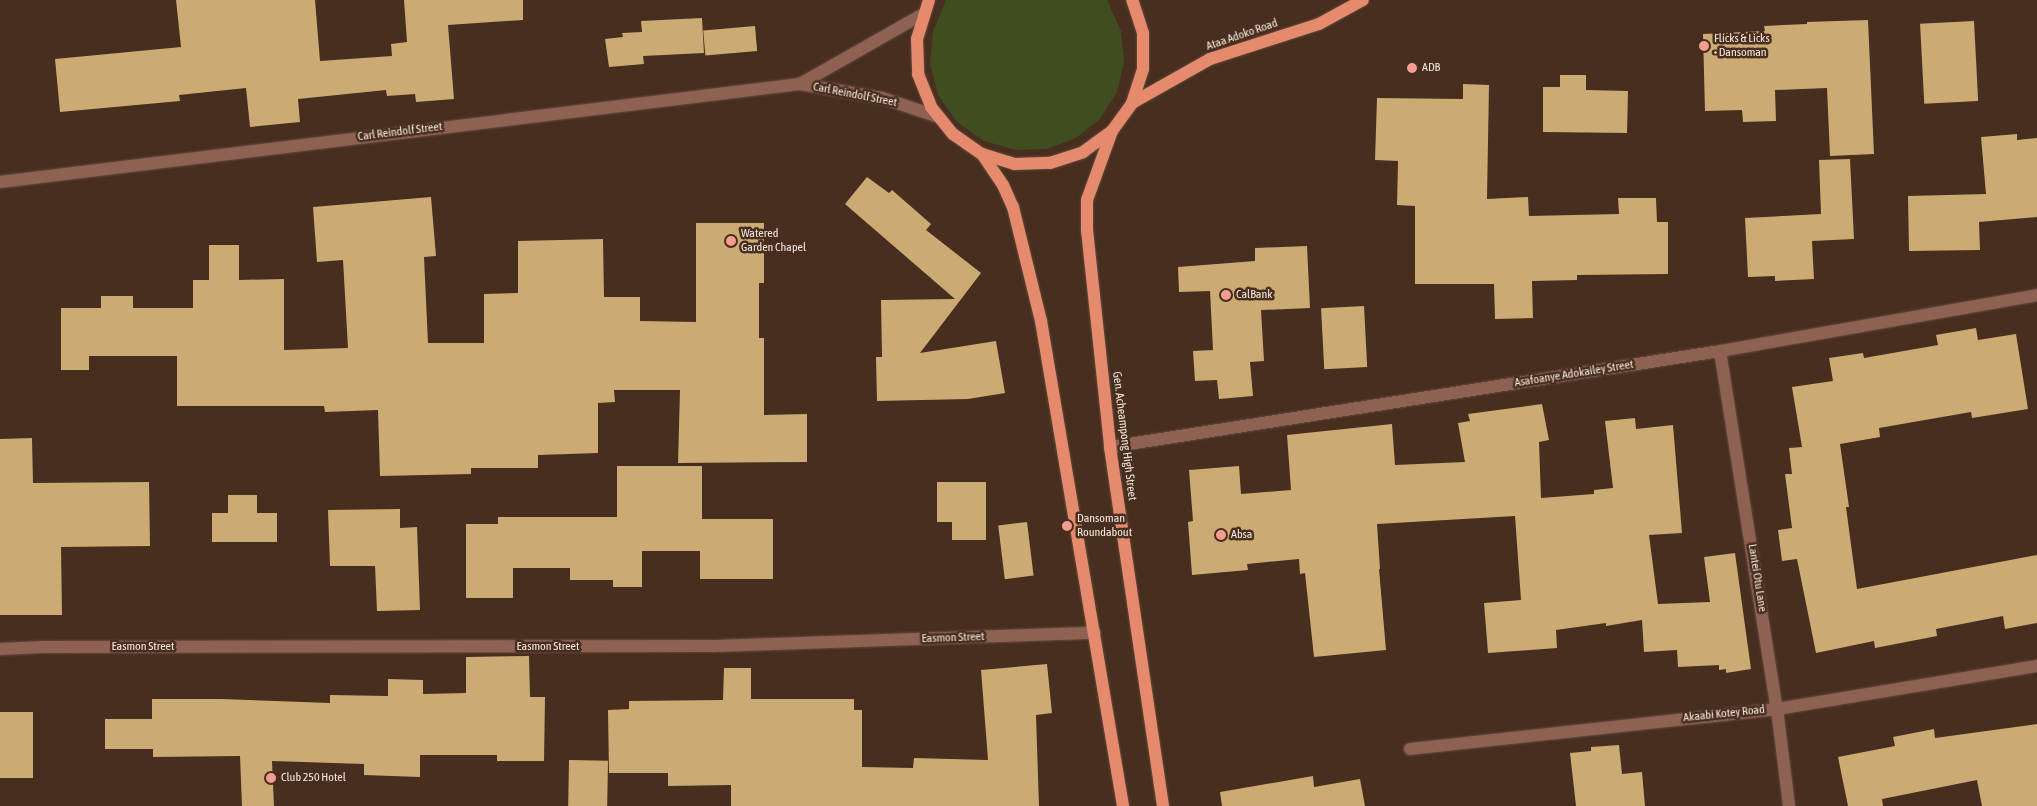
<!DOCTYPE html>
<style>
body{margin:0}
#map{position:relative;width:2037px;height:806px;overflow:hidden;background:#472e1f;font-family:"Asap Condensed",sans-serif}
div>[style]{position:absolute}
.green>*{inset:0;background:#3f4d20}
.building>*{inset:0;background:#ccaa74;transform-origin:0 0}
.roads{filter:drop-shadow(0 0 1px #634b3d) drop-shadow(0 0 1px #634b3d)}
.minor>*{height:12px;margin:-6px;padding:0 6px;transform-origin:6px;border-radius:6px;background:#8e6153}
.major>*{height:12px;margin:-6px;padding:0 6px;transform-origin:6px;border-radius:6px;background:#e68a6d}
.dots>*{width:14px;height:14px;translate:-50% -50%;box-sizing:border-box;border:2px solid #472e1f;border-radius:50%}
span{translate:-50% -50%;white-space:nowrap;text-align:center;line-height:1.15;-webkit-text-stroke:5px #472e1f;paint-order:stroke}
.street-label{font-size:12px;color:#f7e6dd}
.poi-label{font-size:12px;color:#f7e6dd}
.left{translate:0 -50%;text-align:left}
</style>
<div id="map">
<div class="green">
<div style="clip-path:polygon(946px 0,1107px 0,1121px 31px,1124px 62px,1117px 92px,1100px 119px,1076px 138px,1047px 149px,1016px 150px,984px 141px,957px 122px,938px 95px,930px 63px,933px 31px)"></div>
</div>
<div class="building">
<div style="clip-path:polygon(176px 0,315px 0,320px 61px,392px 56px,391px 44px,407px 42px,404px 0,523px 0,523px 20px,448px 25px,454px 99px,416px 102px,415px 94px,387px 96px,386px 90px,298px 99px,300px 122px,250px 127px,246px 88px,179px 95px,180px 101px,60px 112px,55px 59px,181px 47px)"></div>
<div style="clip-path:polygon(702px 18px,704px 53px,643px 56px,644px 64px,609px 67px,605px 39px,623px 37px,622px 33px,642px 32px,641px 21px)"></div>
<div style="clip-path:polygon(1868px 20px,1874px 154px,1830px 156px,1827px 88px,1775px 90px,1776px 121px,1743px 122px,1742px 110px,1705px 111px,1703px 34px,1765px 31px,1764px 26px,1807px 24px,1807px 22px)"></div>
<div style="left:1974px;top:21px;width:80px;height:54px;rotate:87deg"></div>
<div style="left:755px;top:26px;width:25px;height:52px;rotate:85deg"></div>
<div style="clip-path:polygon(1560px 75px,1586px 75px,1586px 90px,1628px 91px,1627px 133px,1543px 132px,1543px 87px,1560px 87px)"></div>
<div style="clip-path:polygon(1463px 84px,1489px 85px,1487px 199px,1528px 197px,1529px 216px,1619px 214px,1618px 198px,1656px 198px,1657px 222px,1668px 222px,1668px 274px,1577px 275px,1577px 280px,1532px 281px,1533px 318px,1495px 319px,1494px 284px,1415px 284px,1415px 206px,1397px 205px,1398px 161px,1375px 160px,1377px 98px,1463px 99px)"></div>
<div style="clip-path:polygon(2017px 134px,2017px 140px,2037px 138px,2037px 217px,1979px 222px,1980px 250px,1909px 251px,1908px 196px,1986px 194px,1981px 137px)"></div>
<div style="clip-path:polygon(1850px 159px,1854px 239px,1812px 241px,1814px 279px,1775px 281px,1775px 276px,1748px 277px,1745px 218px,1821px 214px,1819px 160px)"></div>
<div style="clip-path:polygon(867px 177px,889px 193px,892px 190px,931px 224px,926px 230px,981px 273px,920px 353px,996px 341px,1005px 393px,968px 399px,877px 401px,876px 357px,882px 357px,881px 300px,955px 299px,845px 204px)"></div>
<div style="clip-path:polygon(431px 197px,436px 256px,424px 257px,428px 343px,484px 343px,484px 294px,518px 293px,518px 241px,603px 239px,604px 297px,640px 297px,640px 321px,696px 322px,696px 223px,764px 223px,764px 283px,759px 283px,759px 338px,764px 338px,764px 415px,807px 414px,807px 462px,678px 463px,680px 390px,614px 390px,615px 402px,598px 403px,598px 453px,538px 455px,538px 468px,471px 468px,471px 474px,380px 476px,378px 410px,325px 412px,324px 406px,177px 406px,177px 356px,89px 356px,89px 370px,61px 370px,61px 308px,101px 308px,101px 296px,133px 296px,133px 308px,193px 308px,193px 280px,209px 280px,209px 245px,239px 245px,239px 280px,284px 279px,284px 350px,348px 348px,343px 260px,317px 262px,313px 207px)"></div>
<div style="clip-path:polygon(1307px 246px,1310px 308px,1261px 310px,1264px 361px,1250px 362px,1253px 396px,1219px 399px,1217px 380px,1195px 381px,1193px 351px,1213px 350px,1210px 291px,1179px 292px,1178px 267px,1255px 261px,1255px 248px)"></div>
<div style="left:1364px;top:306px;width:61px;height:43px;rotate:87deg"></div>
<div style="clip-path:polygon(1976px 328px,1978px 340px,2016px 334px,2028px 409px,1972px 418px,1971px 412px,1879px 428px,1880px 437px,1840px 444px,1849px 507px,1846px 507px,1857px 589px,2037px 555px,2037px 623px,2005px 629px,2003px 616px,1936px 629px,1937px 636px,1875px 648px,1874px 641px,1816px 653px,1797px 559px,1782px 561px,1778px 530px,1792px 528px,1785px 474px,1792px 474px,1789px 448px,1802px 447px,1792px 387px,1833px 381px,1829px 358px,1863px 353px,1864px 358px,1938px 345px,1936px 335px)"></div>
<div style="clip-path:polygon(1542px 404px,1549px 440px,1539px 442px,1541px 498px,1594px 494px,1594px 490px,1613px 488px,1605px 421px,1635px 418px,1636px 429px,1673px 425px,1682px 533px,1649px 535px,1658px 604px,1710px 602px,1704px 557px,1735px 553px,1751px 669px,1726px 673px,1726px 669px,1719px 670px,1719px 665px,1678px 667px,1677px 650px,1644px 652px,1642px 620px,1606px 626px,1606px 623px,1556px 630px,1557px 648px,1488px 653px,1484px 603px,1521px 600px,1515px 516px,1377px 524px,1380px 569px,1379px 569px,1386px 650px,1314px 657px,1305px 573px,1300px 574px,1299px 559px,1247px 564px,1248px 570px,1192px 575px,1188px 522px,1193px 521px,1189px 470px,1239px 466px,1241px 494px,1291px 490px,1287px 435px,1392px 424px,1395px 465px,1465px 462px,1458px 423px,1470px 421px,1468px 414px)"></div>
<div style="clip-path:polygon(32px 438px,33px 483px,149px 482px,150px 546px,61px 547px,62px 615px,0 615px,0 439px)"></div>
<div style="clip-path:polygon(617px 466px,702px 466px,702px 519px,773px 519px,773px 579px,700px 579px,700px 551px,642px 551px,642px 587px,613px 587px,613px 580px,570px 580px,570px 568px,513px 568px,513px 598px,466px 598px,466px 524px,498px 524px,498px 517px,617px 517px)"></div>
<div style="clip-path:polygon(937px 482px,986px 482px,986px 540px,952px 540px,952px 522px,937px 522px)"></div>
<div style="clip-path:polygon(228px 495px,257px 495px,257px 513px,277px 513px,277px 542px,212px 542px,212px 513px,228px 513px)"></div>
<div style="clip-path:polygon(400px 509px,400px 528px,417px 527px,420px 610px,377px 611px,375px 566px,330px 566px,328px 510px)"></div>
<div style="left:1027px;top:522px;width:54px;height:29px;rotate:83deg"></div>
<div style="clip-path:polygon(529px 656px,530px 697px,545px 697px,544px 761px,497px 761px,497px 755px,420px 755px,420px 777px,364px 775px,364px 764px,272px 761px,274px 806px,242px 806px,240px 756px,153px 757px,153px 749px,105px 749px,105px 719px,152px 719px,152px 699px,221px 699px,330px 703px,330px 695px,388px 696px,388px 679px,423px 680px,423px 694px,466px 693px,466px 657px)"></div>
<div style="clip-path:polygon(1047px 664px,1052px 713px,1036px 715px,1039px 806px,731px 806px,731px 785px,668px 786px,668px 773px,609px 773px,608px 710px,629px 709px,629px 701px,723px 700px,724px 668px,751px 668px,751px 699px,854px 699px,854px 710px,862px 710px,862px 767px,913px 768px,914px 758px,988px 760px,981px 670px)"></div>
<div style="left:0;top:712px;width:33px;height:66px"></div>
<div style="clip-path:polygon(2037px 724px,2037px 806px,1982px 806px,1977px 780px,1882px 799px,1883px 806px,1848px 806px,1838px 757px,1895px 746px,1893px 737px,1934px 729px,1935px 738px)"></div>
<div style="clip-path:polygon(1619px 745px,1622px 774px,1642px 772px,1645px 806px,1576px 806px,1570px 753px,1591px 751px,1591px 747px)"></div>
<div style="left:569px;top:760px;width:39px;height:46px;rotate:1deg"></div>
<div style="clip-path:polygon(1313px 776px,1314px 787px,1360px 779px,1365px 806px,1222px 806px,1220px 792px)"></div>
</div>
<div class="roads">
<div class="minor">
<div style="left:800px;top:84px;width:142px;rotate:-29.6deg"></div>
<div style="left:0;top:182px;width:806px;rotate:-6.98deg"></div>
<div style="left:800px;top:84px;width:83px;rotate:9.7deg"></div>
<div style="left:882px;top:98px;width:60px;rotate:18.4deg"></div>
<div style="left:1720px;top:351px;width:363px;rotate:81deg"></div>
<div style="left:1777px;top:709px;width:98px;rotate:82.9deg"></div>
<div style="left:1110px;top:447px;width:618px;rotate:-8.94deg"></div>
<div style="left:1720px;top:351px;width:322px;rotate:-10deg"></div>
<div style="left:0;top:649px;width:44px;rotate:-2.6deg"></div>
<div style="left:44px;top:647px;width:671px;rotate:-0.09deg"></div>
<div style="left:715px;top:646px;width:380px;rotate:-2deg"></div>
<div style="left:1410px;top:749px;width:369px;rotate:-6.2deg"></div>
<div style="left:1777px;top:709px;width:264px;rotate:-9.4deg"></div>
</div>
<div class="major">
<div style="left:929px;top:0;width:41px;rotate:107.1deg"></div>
<div style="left:917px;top:39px;width:35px;rotate:88deg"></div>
<div style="left:918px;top:74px;width:35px;rotate:68deg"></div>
<div style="left:931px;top:107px;width:35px;rotate:51deg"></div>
<div style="left:953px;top:134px;width:35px;rotate:35deg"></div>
<div style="left:982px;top:154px;width:34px;rotate:17deg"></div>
<div style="left:1015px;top:164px;width:35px;rotate:-2deg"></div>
<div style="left:1050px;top:163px;width:35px;rotate:-18deg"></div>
<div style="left:1083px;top:152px;width:36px;rotate:-36deg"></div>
<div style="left:1112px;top:131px;width:34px;rotate:-54deg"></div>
<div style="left:1132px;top:103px;width:36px;rotate:-72deg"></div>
<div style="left:1143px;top:69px;width:36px;rotate:-90deg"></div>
<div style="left:1143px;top:33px;width:35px;rotate:-108deg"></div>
<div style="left:1132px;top:103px;width:90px;rotate:-29.4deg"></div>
<div style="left:1210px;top:59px;width:114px;rotate:-17.8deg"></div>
<div style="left:1319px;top:24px;width:50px;rotate:-28.6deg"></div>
<div style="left:1112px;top:131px;width:73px;rotate:109.9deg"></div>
<div style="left:1087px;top:200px;width:30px;rotate:90deg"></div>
<div style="left:1087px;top:230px;width:218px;rotate:83.9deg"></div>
<div style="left:1110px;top:447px;width:363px;rotate:81.6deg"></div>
<div style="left:982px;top:154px;width:37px;rotate:56deg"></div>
<div style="left:1003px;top:185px;width:24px;rotate:66deg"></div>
<div style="left:1013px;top:207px;width:117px;rotate:76.2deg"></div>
<div style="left:1041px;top:321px;width:492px;rotate:80.4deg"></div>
</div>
</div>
<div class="dots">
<div style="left:1704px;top:46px;background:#f59d8f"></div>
<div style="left:1412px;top:68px;background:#f59d8f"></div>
<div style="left:731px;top:241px;background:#f59d8f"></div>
<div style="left:1226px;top:295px;background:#f59d8f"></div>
<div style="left:1067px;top:526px;background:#f59d8f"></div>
<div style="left:1221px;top:535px;background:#f59d8f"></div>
<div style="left:271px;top:778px;background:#f59d8f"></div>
</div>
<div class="street-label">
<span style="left:1242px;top:35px;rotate:-19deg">Ataa Adoko Road</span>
<span style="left:855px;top:95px;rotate:11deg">Carl Reindolf Street</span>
<span style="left:400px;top:132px;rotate:-7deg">Carl Reindolf Street</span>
<span style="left:1574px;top:374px;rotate:-9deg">Asafoanye Adokailey Street</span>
<span style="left:1124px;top:436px;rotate:83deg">Gen. Acheampong High Street</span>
<span style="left:1757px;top:578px;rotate:81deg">Lantei Otu Lane</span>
<span style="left:953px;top:638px;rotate:-2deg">Easmon Street</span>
<span style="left:143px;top:647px">Easmon Street</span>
<span style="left:548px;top:647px">Easmon Street</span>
<span style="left:1724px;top:714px;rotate:-6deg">Akaabi Kotey Road</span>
</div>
<div class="poi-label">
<span class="left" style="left:1714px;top:46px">Flicks &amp; Licks<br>- Dansoman</span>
<span class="left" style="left:1422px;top:68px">ADB</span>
<span class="left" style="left:741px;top:241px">Watered<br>Garden Chapel</span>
<span class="left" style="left:1236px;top:295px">CalBank</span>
<span class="left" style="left:1077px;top:526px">Dansoman<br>Roundabout</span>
<span class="left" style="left:1231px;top:535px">Absa</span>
<span class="left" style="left:281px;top:778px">Club 250 Hotel</span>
</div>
</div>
